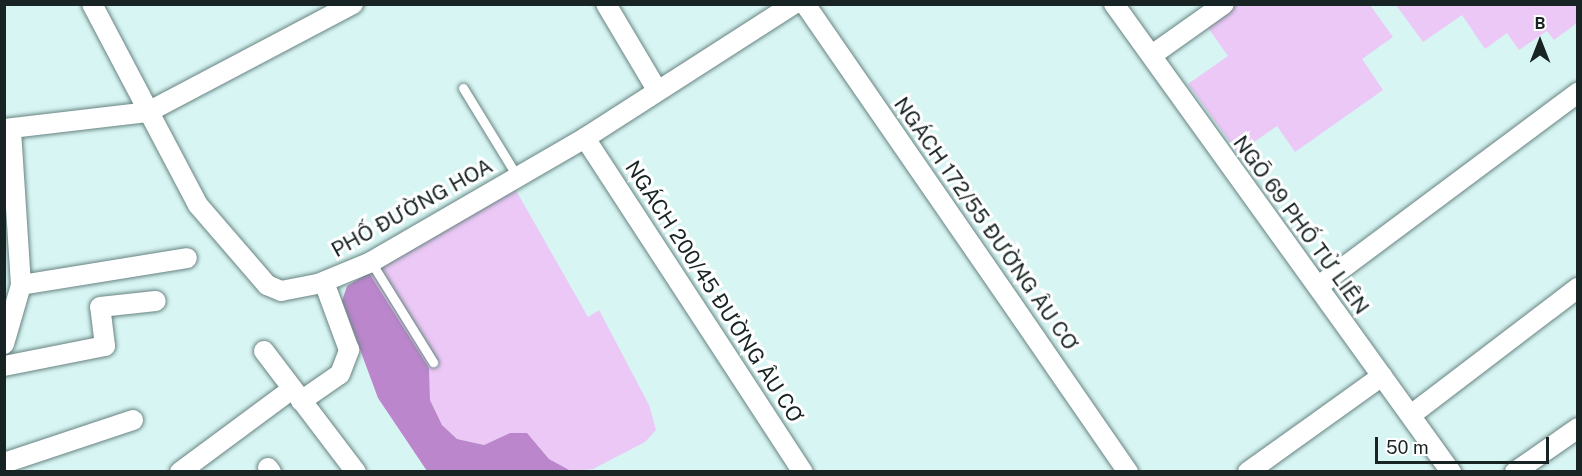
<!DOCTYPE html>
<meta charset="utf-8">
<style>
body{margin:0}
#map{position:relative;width:1582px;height:476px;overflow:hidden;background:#d7f5f3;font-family:"Public Sans",sans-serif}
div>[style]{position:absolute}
.green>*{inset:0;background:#ecc8f6}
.water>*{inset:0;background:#bb86cb}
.roads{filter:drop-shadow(0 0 2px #688382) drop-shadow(0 0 2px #688382)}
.service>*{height:9px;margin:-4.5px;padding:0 4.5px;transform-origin:4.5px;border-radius:4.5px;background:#fff}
.minor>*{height:20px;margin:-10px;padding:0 10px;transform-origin:10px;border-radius:10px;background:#fff}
span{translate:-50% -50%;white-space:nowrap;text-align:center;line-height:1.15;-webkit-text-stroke:6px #fff;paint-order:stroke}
.street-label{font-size:21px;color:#182323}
.frame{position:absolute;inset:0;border:6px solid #182323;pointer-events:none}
.north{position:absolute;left:1510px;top:12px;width:60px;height:60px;-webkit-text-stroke:4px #fff;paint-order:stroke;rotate:0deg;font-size:16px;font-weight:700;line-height:24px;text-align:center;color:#182323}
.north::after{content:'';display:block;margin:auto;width:21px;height:27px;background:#182323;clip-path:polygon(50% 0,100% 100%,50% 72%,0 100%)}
.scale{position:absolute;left:1375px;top:437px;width:174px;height:27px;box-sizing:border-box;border:3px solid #182323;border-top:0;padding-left:8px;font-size:18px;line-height:21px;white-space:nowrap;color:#182323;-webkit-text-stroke:4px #fff;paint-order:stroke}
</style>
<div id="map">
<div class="green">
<div style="clip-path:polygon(1235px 5px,1370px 5px,1393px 37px,1362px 59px,1383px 90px,1295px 152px,1277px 126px,1238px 153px,1188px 84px,1228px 56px,1206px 25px)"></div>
<div style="clip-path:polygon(1396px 5px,1577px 5px,1577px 23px,1554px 40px,1547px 31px,1519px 50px,1507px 33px,1485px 49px,1462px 15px,1423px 42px)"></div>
<div style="clip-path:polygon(514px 187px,588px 317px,599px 310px,649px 405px,656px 430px,645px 442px,593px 469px,571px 471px,549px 459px,527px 433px,510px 433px,484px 445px,457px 439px,442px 425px,430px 400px,429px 368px,369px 273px)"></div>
</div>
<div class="water">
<div style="clip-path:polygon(369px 273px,429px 368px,430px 400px,442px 425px,457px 439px,484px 445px,510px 433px,527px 433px,549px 459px,571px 471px,427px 471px,378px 398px,342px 301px,347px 286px)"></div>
</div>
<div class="roads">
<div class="service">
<div style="left:463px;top:88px;width:103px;rotate:58.5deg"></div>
<div style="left:371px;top:262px;width:118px;rotate:58.2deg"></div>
</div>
<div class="minor">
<div style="left:92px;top:4px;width:227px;rotate:62.2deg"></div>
<div style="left:198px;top:205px;width:106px;rotate:49.2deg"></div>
<div style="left:267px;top:285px;width:15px;rotate:23deg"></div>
<div style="left:281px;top:291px;width:38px;rotate:-11deg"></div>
<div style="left:318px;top:284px;width:57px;rotate:-22.5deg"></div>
<div style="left:371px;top:262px;width:247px;rotate:-30.1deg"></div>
<div style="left:585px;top:138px;width:248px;rotate:-32.7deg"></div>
<div style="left:606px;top:4px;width:100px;rotate:59.3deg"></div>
<div style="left:805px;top:4px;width:569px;rotate:55.39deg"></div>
<div style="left:1114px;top:4px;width:577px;rotate:54.24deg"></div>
<div style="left:1152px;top:55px;width:88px;rotate:-35.3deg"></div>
<div style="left:4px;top:129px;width:145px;rotate:-6.7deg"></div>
<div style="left:148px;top:112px;width:232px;rotate:-27.8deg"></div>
<div style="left:585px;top:138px;width:399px;rotate:56.9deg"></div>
<div style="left:21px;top:285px;width:168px;rotate:-9.2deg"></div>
<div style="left:1320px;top:285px;width:322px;rotate:-36.7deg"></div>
<div style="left:4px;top:344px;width:61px;rotate:-73.9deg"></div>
<div style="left:21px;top:285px;width:155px;rotate:-93.7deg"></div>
<div style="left:264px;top:351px;width:152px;rotate:52.8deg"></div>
<div style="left:4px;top:366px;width:103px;rotate:-11.2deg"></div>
<div style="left:105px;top:346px;width:39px;rotate:-97deg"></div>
<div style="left:100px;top:307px;width:56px;rotate:-6.1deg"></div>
<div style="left:301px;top:401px;width:47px;rotate:-34.7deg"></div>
<div style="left:340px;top:374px;width:26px;rotate:-69deg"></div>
<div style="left:349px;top:350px;width:72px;rotate:-110.2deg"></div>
<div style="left:1411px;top:415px;width:210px;rotate:-37.3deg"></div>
<div style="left:4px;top:463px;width:136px;rotate:-18.4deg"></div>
<div style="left:268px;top:468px;width:5px;rotate:53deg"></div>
<div style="left:180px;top:472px;width:139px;rotate:-36.5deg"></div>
<div style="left:1248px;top:472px;width:165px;rotate:-35.6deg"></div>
<div style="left:1515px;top:472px;width:77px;rotate:-34.9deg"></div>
</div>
</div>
<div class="street-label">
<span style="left:412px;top:208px;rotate:-29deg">PHỐ ĐƯỜNG HOA</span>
<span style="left:986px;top:224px;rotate:55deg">NGÁCH 172/55 ĐƯỜNG ÂU CƠ</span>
<span style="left:1301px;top:225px;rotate:54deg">NGÕ 69 PHỐ TỬ LIÊN</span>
<span style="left:714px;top:292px;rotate:57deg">NGÁCH 200/45 ĐƯỜNG ÂU CƠ</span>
</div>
<div class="frame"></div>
<div class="north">B</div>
<div class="scale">50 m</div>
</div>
